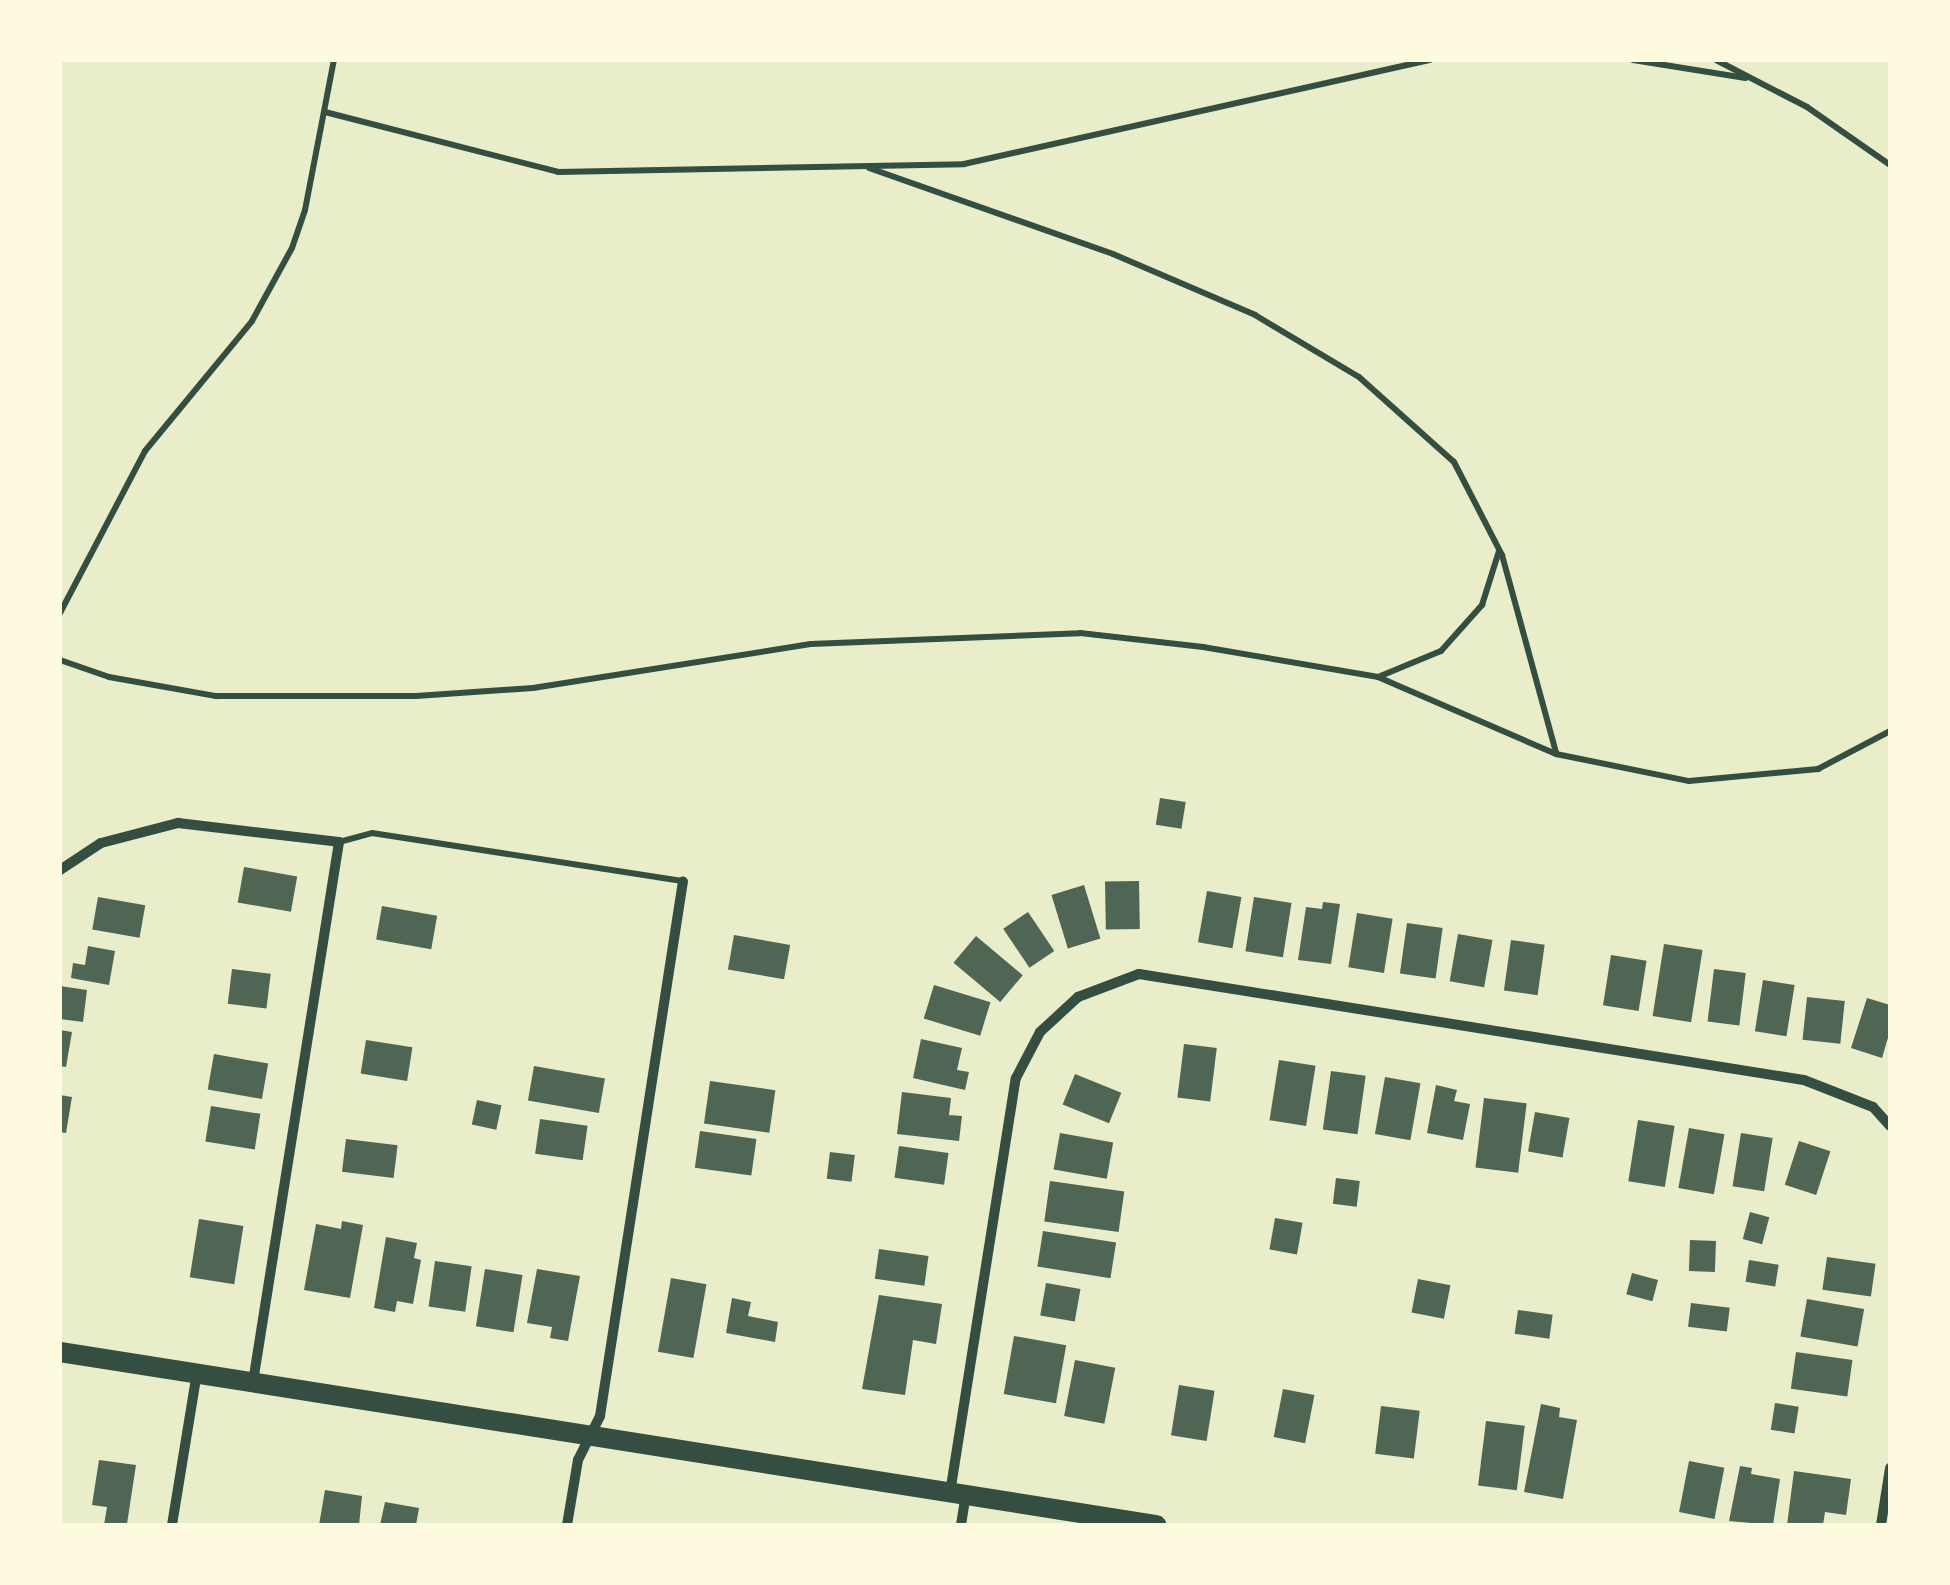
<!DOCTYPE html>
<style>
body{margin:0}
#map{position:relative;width:1950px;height:1585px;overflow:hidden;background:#e9edc9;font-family:"Space Grotesk",sans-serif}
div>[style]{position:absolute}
.building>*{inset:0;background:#4f6655;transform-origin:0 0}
.service>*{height:6px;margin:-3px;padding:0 3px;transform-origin:3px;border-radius:3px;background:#344e41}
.minor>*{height:10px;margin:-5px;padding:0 5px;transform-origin:5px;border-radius:5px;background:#344e41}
.primary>*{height:20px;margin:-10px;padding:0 10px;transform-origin:10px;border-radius:10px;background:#344e41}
span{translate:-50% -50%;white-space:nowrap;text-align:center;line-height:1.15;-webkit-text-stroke:8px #fefae0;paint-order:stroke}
.frame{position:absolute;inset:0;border:62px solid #fefae0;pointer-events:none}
</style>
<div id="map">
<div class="building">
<div style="left:1160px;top:798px;width:26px;height:27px;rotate:9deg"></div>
<div style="left:244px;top:867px;width:54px;height:36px;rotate:10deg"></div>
<div style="left:1139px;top:881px;width:48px;height:34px;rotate:89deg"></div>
<div style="left:1084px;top:885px;width:56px;height:34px;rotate:73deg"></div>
<div style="left:1207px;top:891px;width:35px;height:52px;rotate:10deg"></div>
<div style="left:98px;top:897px;width:48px;height:33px;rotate:10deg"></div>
<div style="left:1254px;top:897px;width:38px;height:55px;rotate:9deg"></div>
<div style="clip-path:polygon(1323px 902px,1340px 904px,1331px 964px,1298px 960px,1306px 907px,1322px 909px)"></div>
<div style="left:382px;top:906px;width:56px;height:34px;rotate:10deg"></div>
<div style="left:1028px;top:912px;width:47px;height:30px;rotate:56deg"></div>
<div style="left:1357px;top:913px;width:36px;height:55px;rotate:9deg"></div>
<div style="left:1407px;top:923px;width:36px;height:51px;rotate:8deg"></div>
<div style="left:1458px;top:934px;width:35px;height:48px;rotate:10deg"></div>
<div style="left:734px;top:935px;width:57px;height:35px;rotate:10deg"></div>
<div style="left:976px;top:936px;width:61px;height:35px;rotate:40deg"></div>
<div style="left:1511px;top:940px;width:34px;height:51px;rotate:8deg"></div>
<div style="left:1664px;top:944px;width:39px;height:73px;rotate:9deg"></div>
<div style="clip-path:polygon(88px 946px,115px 951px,109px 985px,71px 978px,73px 963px,85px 965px)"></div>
<div style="left:1611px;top:955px;width:36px;height:51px;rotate:9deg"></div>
<div style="left:232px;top:969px;width:39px;height:35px;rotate:7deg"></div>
<div style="left:1714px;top:969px;width:32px;height:53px;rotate:7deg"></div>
<div style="left:1763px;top:980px;width:32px;height:52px;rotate:9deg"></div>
<div style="left:934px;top:985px;width:59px;height:35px;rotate:17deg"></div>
<div style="clip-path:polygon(60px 986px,87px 990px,83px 1022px,60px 1019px)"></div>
<div style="left:1807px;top:997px;width:38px;height:43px;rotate:6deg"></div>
<div style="clip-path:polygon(1867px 998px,1890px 1005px,1890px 1031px,1882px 1058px,1851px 1048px)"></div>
<div style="clip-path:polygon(60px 1030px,72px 1032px,66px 1067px,60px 1066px)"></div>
<div style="clip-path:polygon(921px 1039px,962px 1048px,957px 1070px,969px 1072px,965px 1090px,913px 1078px)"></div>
<div style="left:366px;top:1040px;width:47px;height:34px;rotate:9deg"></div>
<div style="left:1184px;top:1044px;width:33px;height:54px;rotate:7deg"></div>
<div style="left:214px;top:1054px;width:55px;height:36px;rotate:10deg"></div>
<div style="left:1279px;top:1060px;width:37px;height:61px;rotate:9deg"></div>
<div style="left:534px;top:1066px;width:72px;height:35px;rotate:10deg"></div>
<div style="left:1331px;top:1071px;width:35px;height:59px;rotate:8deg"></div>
<div style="left:1075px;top:1074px;width:50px;height:33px;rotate:22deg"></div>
<div style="left:1385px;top:1077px;width:36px;height:58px;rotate:10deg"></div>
<div style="left:710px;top:1081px;width:66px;height:43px;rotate:8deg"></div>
<div style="clip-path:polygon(1436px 1085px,1457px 1090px,1454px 1101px,1470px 1104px,1463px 1140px,1427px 1133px)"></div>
<div style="clip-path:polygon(902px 1092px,951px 1098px,949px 1115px,962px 1116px,959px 1141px,897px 1134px)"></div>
<div style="clip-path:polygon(60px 1095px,72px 1097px,66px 1133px,60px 1132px)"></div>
<div style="left:1484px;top:1098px;width:43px;height:70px;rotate:7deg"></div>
<div style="left:477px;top:1100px;width:25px;height:25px;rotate:12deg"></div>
<div style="left:211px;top:1106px;width:50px;height:36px;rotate:9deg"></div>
<div style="left:1535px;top:1112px;width:35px;height:40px;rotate:10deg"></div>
<div style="left:540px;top:1119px;width:48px;height:35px;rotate:8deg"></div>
<div style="left:1638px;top:1120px;width:37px;height:62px;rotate:9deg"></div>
<div style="left:1689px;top:1128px;width:36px;height:61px;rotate:10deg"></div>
<div style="left:700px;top:1131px;width:57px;height:37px;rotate:8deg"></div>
<div style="left:1060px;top:1133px;width:54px;height:37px;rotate:10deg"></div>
<div style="left:1741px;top:1133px;width:32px;height:54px;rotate:9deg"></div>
<div style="left:346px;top:1139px;width:52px;height:33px;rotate:7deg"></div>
<div style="left:1799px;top:1141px;width:33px;height:46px;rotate:18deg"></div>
<div style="left:899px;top:1146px;width:50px;height:32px;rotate:8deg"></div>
<div style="left:830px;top:1152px;width:25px;height:27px;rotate:7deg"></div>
<div style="left:1336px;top:1178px;width:24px;height:26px;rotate:7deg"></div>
<div style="left:1050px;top:1181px;width:75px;height:41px;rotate:8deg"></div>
<div style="left:1750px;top:1212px;width:20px;height:28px;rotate:15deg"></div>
<div style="left:1275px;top:1218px;width:28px;height:32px;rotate:10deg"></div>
<div style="left:199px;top:1219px;width:45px;height:59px;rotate:9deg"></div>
<div style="clip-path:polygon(342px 1221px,363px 1225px,350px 1298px,304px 1290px,316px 1224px,341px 1229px)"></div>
<div style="left:1043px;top:1231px;width:74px;height:36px;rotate:9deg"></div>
<div style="clip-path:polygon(386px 1237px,417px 1243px,414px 1258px,421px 1260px,413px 1304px,397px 1301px,395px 1312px,374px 1308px)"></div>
<div style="left:1690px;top:1240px;width:26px;height:31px;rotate:2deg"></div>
<div style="left:879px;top:1249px;width:50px;height:30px;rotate:8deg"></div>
<div style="left:1827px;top:1257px;width:49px;height:33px;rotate:8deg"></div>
<div style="left:1749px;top:1260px;width:30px;height:22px;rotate:9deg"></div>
<div style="left:435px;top:1261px;width:37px;height:46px;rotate:8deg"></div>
<div style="left:485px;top:1269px;width:38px;height:58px;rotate:9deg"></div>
<div style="clip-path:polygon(537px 1269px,580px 1276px,568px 1341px,550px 1338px,552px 1327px,527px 1323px)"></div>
<div style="left:1632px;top:1273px;width:27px;height:22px;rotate:15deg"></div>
<div style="left:671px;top:1278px;width:36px;height:75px;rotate:10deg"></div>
<div style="left:1418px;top:1279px;width:33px;height:34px;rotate:11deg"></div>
<div style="left:1046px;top:1283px;width:35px;height:33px;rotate:10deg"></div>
<div style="clip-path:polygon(879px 1295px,942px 1304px,936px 1344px,913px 1340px,905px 1395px,862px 1389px)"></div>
<div style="clip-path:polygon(732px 1298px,751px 1302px,748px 1316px,778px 1322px,775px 1342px,726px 1333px)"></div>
<div style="left:1807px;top:1299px;width:58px;height:38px;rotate:10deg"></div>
<div style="left:1691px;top:1303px;width:39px;height:24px;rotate:7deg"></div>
<div style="left:1518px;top:1310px;width:35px;height:24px;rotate:8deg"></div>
<div style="left:1014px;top:1336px;width:53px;height:59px;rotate:10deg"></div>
<div style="left:1796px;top:1352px;width:57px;height:37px;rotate:8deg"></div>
<div style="left:1075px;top:1360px;width:41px;height:57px;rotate:11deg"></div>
<div style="left:1179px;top:1385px;width:36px;height:51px;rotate:9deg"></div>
<div style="left:1283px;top:1389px;width:32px;height:49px;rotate:11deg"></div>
<div style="left:1775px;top:1403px;width:24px;height:27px;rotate:9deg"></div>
<div style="clip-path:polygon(1541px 1404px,1560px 1408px,1559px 1417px,1577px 1420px,1563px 1499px,1524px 1492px)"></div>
<div style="left:1381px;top:1406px;width:39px;height:48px;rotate:7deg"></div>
<div style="left:1486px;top:1421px;width:39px;height:65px;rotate:7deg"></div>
<div style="clip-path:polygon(99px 1460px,136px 1465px,127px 1524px,104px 1525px,107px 1507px,92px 1505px)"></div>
<div style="left:1689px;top:1461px;width:36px;height:52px;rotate:11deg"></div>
<div style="clip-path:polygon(1740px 1466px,1752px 1468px,1751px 1474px,1780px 1479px,1773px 1525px,1729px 1521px)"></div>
<div style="clip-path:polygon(1794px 1471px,1851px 1479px,1846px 1515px,1825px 1512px,1823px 1525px,1787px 1525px)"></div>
<div style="clip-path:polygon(325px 1490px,362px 1496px,359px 1525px,319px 1525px)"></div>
<div style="clip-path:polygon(385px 1502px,419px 1508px,416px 1525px,380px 1525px)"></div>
</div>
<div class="service">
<div style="left:1633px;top:60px;width:114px;rotate:9.1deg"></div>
<div style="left:1716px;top:60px;width:102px;rotate:27.3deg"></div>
<div style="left:1807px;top:107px;width:101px;rotate:34.9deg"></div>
<div style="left:325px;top:112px;width:241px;rotate:14.4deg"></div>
<div style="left:558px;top:172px;width:406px;rotate:-1.1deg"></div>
<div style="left:964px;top:164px;width:478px;rotate:-12.6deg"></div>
<div style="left:869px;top:168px;width:259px;rotate:19.4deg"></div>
<div style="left:1113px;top:254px;width:155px;rotate:23.2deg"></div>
<div style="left:1255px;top:315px;width:121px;rotate:30.8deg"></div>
<div style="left:1359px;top:377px;width:127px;rotate:41.8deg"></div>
<div style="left:1454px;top:462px;width:105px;rotate:62.7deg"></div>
<div style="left:1502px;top:555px;width:205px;rotate:74.7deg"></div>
<div style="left:60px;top:613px;width:183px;rotate:-62.3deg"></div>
<div style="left:145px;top:451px;width:168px;rotate:-50.5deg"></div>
<div style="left:252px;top:321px;width:83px;rotate:-61.3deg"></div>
<div style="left:292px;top:248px;width:40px;rotate:-71.1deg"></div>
<div style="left:305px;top:210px;width:153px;rotate:-79.1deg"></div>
<div style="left:60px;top:660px;width:52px;rotate:19.1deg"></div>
<div style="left:109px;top:677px;width:109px;rotate:10.1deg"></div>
<div style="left:216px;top:696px;width:200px"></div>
<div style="left:416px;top:696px;width:117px;rotate:-3.9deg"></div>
<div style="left:533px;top:688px;width:281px;rotate:-9deg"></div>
<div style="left:811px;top:644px;width:269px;rotate:-2.3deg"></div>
<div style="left:1080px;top:633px;width:124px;rotate:6.5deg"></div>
<div style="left:1203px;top:647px;width:178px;rotate:9.7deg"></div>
<div style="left:1378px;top:677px;width:194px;rotate:23.4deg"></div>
<div style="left:1556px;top:754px;width:136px;rotate:11.5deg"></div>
<div style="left:1689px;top:781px;width:130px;rotate:-5.3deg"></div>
<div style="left:1818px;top:769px;width:81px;rotate:-27.8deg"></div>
<div style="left:1378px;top:677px;width:68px;rotate:-22.4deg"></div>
<div style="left:1441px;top:651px;width:62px;rotate:-48.3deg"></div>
<div style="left:1482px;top:605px;width:57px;rotate:-72.5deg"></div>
<div style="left:339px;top:842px;width:34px;rotate:-15deg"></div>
<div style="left:372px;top:833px;width:314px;rotate:8.8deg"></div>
</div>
<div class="minor">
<div style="left:60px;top:870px;width:49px;rotate:-33.4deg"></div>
<div style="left:101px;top:843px;width:80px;rotate:-14.6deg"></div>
<div style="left:178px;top:823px;width:162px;rotate:6.7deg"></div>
<div style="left:339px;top:842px;width:547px;rotate:99.05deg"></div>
<div style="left:950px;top:1493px;width:420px;rotate:-81deg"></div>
<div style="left:1016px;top:1078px;width:52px;rotate:-62.4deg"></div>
<div style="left:1040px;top:1032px;width:52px;rotate:-42.6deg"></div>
<div style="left:1078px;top:997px;width:65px;rotate:-20.7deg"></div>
<div style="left:1139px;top:974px;width:673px;rotate:9.06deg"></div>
<div style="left:1804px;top:1080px;width:74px;rotate:21.4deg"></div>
<div style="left:1873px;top:1107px;width:25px;rotate:48deg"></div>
<div style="left:172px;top:1525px;width:154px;rotate:-80.7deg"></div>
<div style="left:567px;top:1525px;width:66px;rotate:-80.4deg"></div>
<div style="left:578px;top:1460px;width:49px;rotate:-63.4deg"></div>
<div style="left:600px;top:1416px;width:541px;rotate:-81.18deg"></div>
<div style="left:961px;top:1525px;width:30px;rotate:-81deg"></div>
<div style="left:1881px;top:1525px;width:58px;rotate:-81deg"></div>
</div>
<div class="primary">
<div style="left:60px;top:1352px;width:1110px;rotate:8.97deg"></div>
</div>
<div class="frame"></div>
</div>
